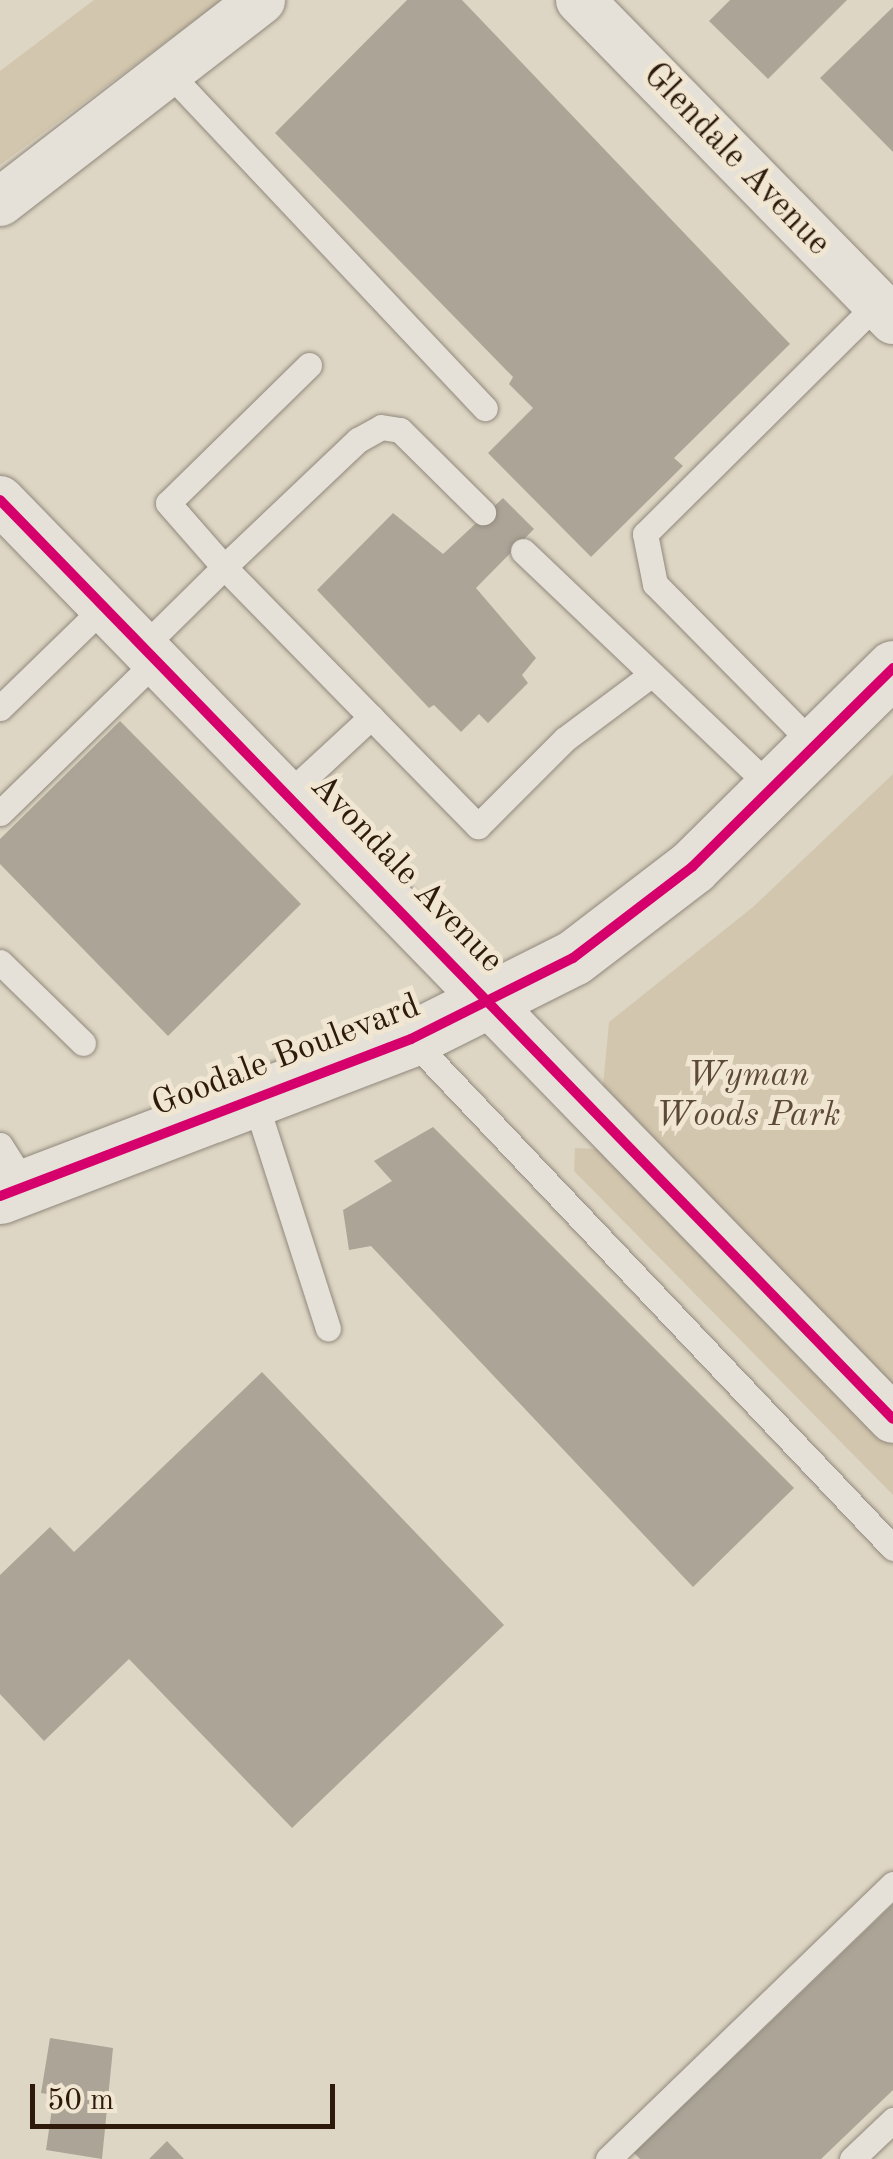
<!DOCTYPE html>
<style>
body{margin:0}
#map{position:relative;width:893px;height:2159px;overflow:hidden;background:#ded6c4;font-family:"Old Standard TT",serif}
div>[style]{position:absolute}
.green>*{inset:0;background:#d2c6ae}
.building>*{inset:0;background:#aba497}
.roads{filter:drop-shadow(0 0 2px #90887c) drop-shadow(0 0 2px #90887c)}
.lane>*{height:25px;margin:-12.5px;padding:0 12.5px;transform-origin:12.5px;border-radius:12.5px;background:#e5e1d8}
.street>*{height:48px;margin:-24px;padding:0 24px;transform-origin:24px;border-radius:24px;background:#e5e1d8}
.secondary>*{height:55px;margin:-27.5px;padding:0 27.5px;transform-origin:27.5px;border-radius:27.5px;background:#e5e1d8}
.cycleway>*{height:10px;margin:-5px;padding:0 5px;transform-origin:5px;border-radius:5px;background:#d6006c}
span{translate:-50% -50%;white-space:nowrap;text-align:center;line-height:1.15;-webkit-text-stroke:10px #f0e6d2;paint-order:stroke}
.street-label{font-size:35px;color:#2d1a0a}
.park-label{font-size:35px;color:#5c4a36;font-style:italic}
.scale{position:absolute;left:30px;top:2084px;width:305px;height:45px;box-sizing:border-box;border:5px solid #2d1a0a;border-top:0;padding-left:12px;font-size:30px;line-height:35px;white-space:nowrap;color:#2d1a0a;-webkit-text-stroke:8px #f0e6d2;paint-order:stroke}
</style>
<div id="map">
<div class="green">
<div style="clip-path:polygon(94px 0,222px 0,0 165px,0 71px)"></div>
<div style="clip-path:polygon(893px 774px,893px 1495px,574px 1171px,575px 1148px,597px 1149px,609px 1022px,753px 907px)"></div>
</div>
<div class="building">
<div style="clip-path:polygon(407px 0,462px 0,790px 344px,674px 458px,683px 466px,591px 557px,488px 453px,533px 408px,509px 384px,513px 377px,275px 133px)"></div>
<div style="clip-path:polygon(730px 0,847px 0,768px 79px,709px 21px)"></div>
<div style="clip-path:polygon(893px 7px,893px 152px,820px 78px)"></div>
<div style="clip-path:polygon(503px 498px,534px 529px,476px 588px,536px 658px,522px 675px,528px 683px,488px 723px,479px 714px,461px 732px,434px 705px,429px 708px,317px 590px,393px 513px,443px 554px)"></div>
<div style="clip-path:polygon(120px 721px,301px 904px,168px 1036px,0 864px,0 839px)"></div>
<div style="clip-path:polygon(433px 1127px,794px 1488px,693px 1587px,371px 1246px,349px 1250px,343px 1210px,392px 1181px,374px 1161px)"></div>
<div style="clip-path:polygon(262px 1372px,504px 1625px,292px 1828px,129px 1659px,44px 1741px,0 1694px,0 1575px,50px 1527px,74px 1552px)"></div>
<div style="clip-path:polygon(893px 1904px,893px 2090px,821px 2159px,640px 2159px,634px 2153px)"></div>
<div style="clip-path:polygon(50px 2038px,113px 2048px,102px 2159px,46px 2150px,54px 2095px,41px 2093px)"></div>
<div style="clip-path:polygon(167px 2141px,184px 2159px,149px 2159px)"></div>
</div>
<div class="roads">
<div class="lane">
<div style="left:168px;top:72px;width:462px;rotate:46.7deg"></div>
<div style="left:309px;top:365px;width:197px;rotate:135.6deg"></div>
<div style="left:168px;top:503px;width:85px;rotate:48.8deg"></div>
<div style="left:224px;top:567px;width:185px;rotate:-43.5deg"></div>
<div style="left:358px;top:440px;width:26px;rotate:-29deg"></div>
<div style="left:381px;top:427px;width:19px;rotate:9deg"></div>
<div style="left:400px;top:430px;width:117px;rotate:44.7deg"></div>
<div style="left:523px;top:551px;width:344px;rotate:43.6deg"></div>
<div style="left:144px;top:646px;width:112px;rotate:-44.6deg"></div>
<div style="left:224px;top:567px;width:363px;rotate:45.6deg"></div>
<div style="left:478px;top:826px;width:123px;rotate:-45deg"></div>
<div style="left:565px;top:739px;width:107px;rotate:-36.7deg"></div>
<div style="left:0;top:708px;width:146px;rotate:-44.2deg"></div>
<div style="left:815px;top:746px;width:228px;rotate:-134.6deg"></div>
<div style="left:655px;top:584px;width:51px;rotate:-101.3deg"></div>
<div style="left:645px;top:534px;width:327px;rotate:-44.8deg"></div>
<div style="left:289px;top:793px;width:112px;rotate:-42.8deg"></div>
<div style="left:0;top:813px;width:219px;rotate:-44.3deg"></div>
<div style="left:0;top:962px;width:116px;rotate:44.3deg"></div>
<div style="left:411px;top:1039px;width:701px;rotate:46.56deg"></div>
<div style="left:254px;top:1098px;width:242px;rotate:72.2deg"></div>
<div style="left:0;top:1145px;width:49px;rotate:57.6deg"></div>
<div style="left:608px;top:2159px;width:396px;rotate:-44deg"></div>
<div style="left:852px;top:2159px;width:57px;rotate:-43.6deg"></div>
</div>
<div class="street">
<div style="left:580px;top:0;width:448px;rotate:45.6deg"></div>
<div style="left:0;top:202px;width:330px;rotate:-37.7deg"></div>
<div style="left:0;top:500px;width:1281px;rotate:45.82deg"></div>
</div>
<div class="secondary">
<div style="left:0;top:1196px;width:440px;rotate:-20.9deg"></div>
<div style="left:411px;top:1039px;width:181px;rotate:-26.6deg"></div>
<div style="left:573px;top:958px;width:150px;rotate:-37.4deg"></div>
<div style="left:692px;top:867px;width:283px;rotate:-44.7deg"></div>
</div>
</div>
<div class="cycleway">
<div style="left:0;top:500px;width:1281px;rotate:45.82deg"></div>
<div style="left:0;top:1196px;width:440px;rotate:-20.9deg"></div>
<div style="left:411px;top:1039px;width:181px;rotate:-26.6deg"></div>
<div style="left:573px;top:958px;width:150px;rotate:-37.4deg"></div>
<div style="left:692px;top:867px;width:283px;rotate:-44.7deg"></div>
</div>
<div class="street-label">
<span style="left:736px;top:160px;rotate:46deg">Glendale Avenue</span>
<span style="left:406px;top:874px;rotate:46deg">Avondale Avenue</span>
<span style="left:286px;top:1056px;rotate:-21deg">Goodale Boulevard</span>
</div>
<div class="park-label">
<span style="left:748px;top:1096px">Wyman<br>Woods Park</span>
</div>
<div class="scale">50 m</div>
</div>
